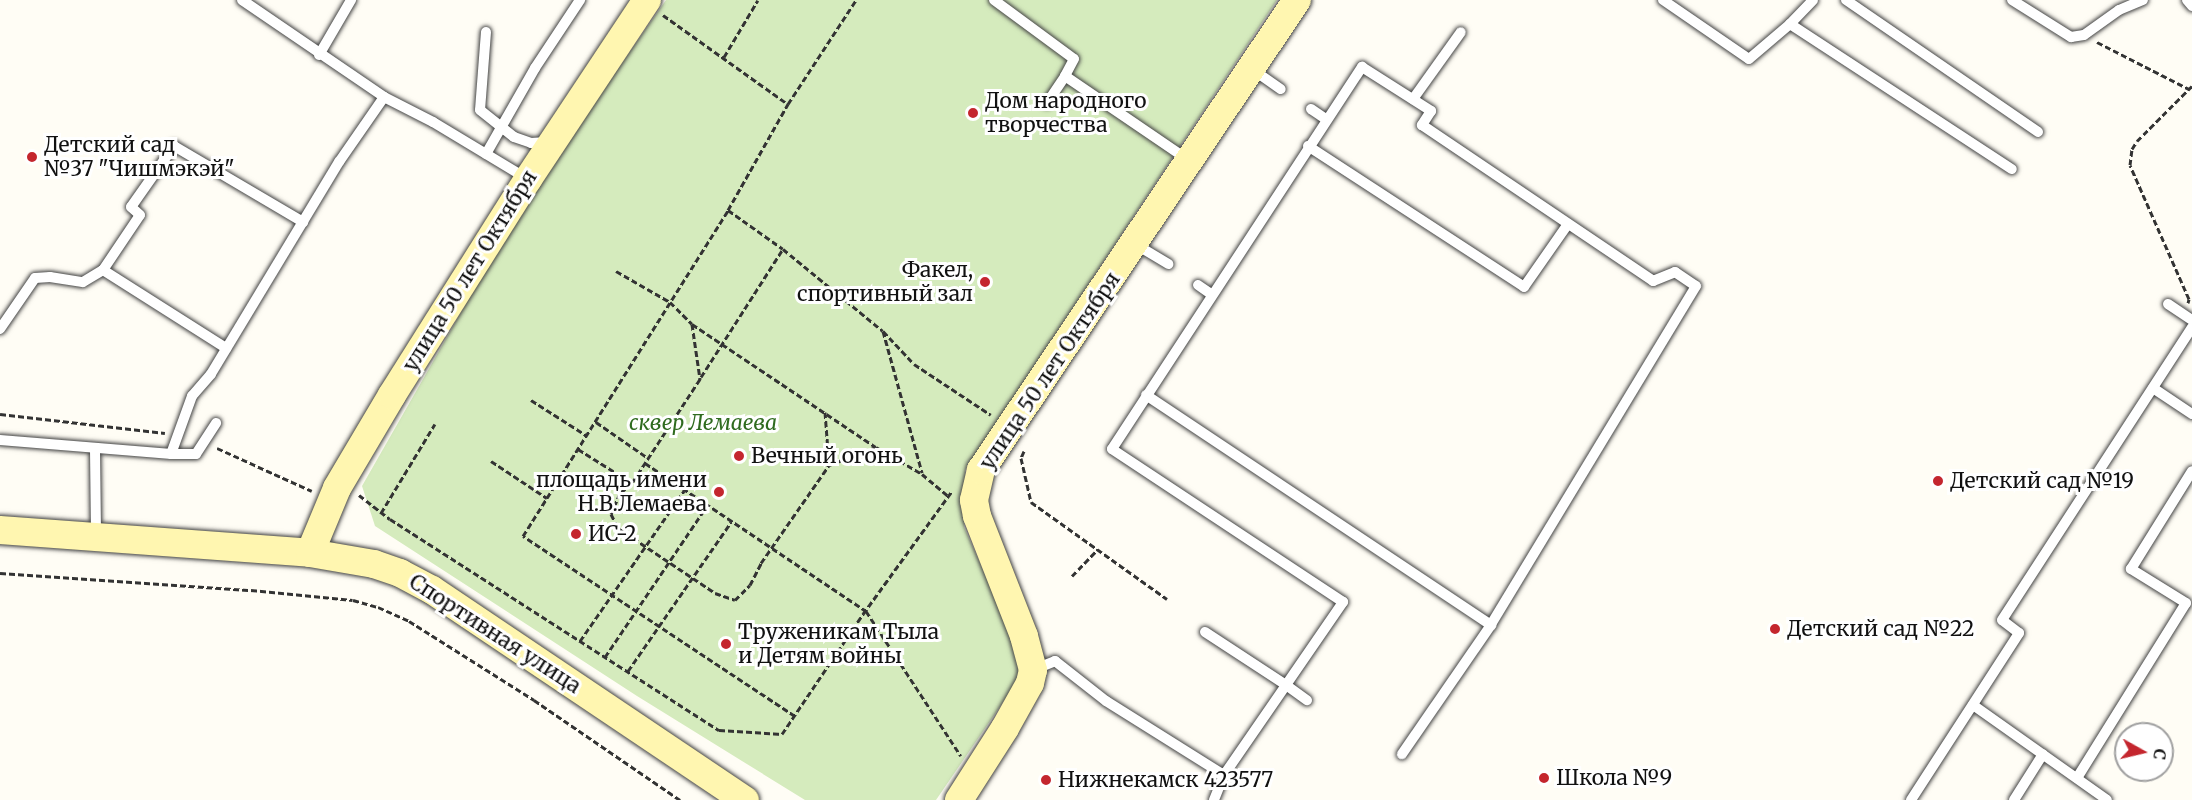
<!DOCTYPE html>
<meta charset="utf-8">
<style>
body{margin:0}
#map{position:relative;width:2192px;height:800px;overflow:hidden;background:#fffdf5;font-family:Merriweather,serif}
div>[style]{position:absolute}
.green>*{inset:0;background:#d5ebbd}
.path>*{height:3px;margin-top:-1.5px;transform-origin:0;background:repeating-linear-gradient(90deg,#333 0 6px,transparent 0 9px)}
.roads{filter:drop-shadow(0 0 2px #444) drop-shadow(0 0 2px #444)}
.lane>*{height:10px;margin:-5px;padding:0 5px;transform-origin:5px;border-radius:5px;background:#fff}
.secondary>*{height:28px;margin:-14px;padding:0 14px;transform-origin:14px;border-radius:14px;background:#fff6b0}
.dots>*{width:16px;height:16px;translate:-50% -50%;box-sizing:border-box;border:3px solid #fff;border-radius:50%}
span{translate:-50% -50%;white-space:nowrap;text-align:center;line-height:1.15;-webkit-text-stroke:6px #fff;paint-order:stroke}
.poi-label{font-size:21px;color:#111}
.left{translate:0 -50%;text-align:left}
.right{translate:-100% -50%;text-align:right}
.street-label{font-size:21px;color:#111}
.park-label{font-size:21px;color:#2f6b1f;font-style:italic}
.north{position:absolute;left:2114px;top:722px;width:60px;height:60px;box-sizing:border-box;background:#fff;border:2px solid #a0a0a0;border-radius:50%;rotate:98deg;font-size:16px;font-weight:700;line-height:24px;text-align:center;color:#111}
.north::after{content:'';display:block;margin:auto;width:21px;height:27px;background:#c4262e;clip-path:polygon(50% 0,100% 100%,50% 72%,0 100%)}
</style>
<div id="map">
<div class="green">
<div style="clip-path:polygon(666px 0,1277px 0,965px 470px,964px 527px,1011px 634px,1021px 666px,1014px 686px,936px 800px,805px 800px,637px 696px,375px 526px,362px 486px,519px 211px)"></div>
</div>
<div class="path">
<div style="left:663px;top:15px;width:153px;rotate:35.5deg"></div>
<div style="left:2097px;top:42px;width:103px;rotate:27.1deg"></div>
<div style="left:724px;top:57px;width:66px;rotate:-59.2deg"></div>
<div style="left:728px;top:210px;width:67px;rotate:35.3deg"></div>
<div style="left:783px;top:249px;width:129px;rotate:39.4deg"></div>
<div style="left:883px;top:331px;width:45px;rotate:46.8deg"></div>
<div style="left:914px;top:364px;width:92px;rotate:33.5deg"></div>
<div style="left:616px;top:271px;width:62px;rotate:29.9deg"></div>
<div style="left:670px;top:302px;width:31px;rotate:45deg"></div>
<div style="left:692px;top:324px;width:221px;rotate:33.8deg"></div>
<div style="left:876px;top:447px;width:53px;rotate:30.4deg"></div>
<div style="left:922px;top:474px;width:34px;rotate:40deg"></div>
<div style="left:2188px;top:303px;width:4px;rotate:-76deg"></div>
<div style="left:2189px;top:299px;width:146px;rotate:-113.8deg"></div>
<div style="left:2130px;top:165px;width:16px;rotate:-83deg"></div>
<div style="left:2132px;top:149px;width:9px;rotate:-58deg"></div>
<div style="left:2137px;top:141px;width:78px;rotate:-45deg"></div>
<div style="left:692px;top:324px;width:56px;rotate:81.7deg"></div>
<div style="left:700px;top:379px;width:124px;rotate:123.2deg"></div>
<div style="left:632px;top:483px;width:16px;rotate:140deg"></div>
<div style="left:620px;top:493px;width:23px;rotate:113deg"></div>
<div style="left:611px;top:514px;width:16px;rotate:63deg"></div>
<div style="left:618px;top:528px;width:117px;rotate:33.8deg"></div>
<div style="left:715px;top:593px;width:21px;rotate:19deg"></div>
<div style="left:735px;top:600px;width:21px;rotate:-45deg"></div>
<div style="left:750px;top:585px;width:25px;rotate:-63deg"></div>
<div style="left:761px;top:563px;width:119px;rotate:-55.2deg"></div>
<div style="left:829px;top:465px;width:50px;rotate:-21deg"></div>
<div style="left:883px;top:331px;width:147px;rotate:74.6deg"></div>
<div style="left:701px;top:377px;width:152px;rotate:-57.4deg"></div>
<div style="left:531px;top:400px;width:65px;rotate:32.5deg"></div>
<div style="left:825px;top:412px;width:52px;rotate:85.6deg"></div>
<div style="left:0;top:414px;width:166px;rotate:6.6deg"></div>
<div style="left:596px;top:422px;width:63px;rotate:34.7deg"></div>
<div style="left:217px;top:448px;width:104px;rotate:24.4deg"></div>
<div style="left:578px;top:449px;width:64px;rotate:32.2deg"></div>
<div style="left:1024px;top:451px;width:8px;rotate:113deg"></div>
<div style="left:1021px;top:458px;width:45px;rotate:77.2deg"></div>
<div style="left:1031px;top:502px;width:167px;rotate:35.5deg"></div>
<div style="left:491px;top:461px;width:67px;rotate:33.5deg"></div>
<div style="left:645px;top:463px;width:266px;rotate:33.8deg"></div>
<div style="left:866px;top:611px;width:173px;rotate:56.8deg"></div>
<div style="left:359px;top:495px;width:39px;rotate:38deg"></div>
<div style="left:390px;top:519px;width:391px;rotate:32.7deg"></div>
<div style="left:719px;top:730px;width:63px;rotate:3.6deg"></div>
<div style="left:782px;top:734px;width:145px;rotate:-56deg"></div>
<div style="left:863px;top:614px;width:152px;rotate:-54.1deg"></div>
<div style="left:381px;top:513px;width:104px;rotate:-58.8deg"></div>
<div style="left:0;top:573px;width:252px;rotate:3.9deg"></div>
<div style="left:251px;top:590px;width:102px;rotate:5.6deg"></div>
<div style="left:353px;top:600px;width:26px;rotate:16deg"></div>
<div style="left:378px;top:607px;width:34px;rotate:24deg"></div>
<div style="left:409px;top:621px;width:148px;rotate:32.3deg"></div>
<div style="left:534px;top:700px;width:177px;rotate:34.4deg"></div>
<div style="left:1072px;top:576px;width:37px;rotate:-46deg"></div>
<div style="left:580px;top:641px;width:183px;rotate:-55.3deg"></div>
<div style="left:605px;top:657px;width:182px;rotate:-56deg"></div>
<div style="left:628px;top:671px;width:181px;rotate:-55.3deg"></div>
<div style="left:795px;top:716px;width:326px;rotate:-146.5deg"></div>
<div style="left:523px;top:536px;width:385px;rotate:-57.8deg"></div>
<div style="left:728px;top:210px;width:122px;rotate:-60.5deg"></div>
<div style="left:788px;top:104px;width:124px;rotate:-56.8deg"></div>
</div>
<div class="roads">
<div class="lane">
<div style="left:242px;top:0;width:172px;rotate:34.3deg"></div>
<div style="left:994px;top:0;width:99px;rotate:36.4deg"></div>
<div style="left:1074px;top:59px;width:19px;rotate:118deg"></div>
<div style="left:1663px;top:0;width:104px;rotate:34.5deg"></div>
<div style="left:1749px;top:59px;width:54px;rotate:-40.5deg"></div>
<div style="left:1790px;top:24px;width:33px;rotate:-46deg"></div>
<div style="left:1846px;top:0;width:233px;rotate:34.5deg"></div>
<div style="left:2012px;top:0;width:70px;rotate:32.1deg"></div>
<div style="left:2071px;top:37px;width:13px;rotate:-9deg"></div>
<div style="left:2084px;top:35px;width:43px;rotate:-35.5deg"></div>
<div style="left:2119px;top:10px;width:26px;rotate:-23deg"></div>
<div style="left:2187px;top:0;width:8px;rotate:50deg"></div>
<div style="left:1790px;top:24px;width:265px;rotate:33.2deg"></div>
<div style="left:486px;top:32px;width:78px;rotate:94.4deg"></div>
<div style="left:480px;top:110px;width:43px;rotate:38.5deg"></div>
<div style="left:514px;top:137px;width:18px;rotate:19deg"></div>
<div style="left:531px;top:143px;width:16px;rotate:-4deg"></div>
<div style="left:319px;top:55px;width:64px;rotate:-59.8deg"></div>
<div style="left:1252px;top:69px;width:35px;rotate:35deg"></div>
<div style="left:1413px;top:99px;width:82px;rotate:-54.4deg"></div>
<div style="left:1047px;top:103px;width:32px;rotate:-56deg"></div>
<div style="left:1065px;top:76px;width:149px;rotate:34.3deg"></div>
<div style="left:1311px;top:109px;width:18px;rotate:34deg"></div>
<div style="left:1308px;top:146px;width:258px;rotate:33.1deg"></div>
<div style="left:1524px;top:287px;width:77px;rotate:-55.1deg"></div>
<div style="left:486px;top:154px;width:99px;rotate:-60.3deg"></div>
<div style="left:535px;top:68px;width:82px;rotate:-56.5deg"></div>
<div style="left:1135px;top:244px;width:39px;rotate:31deg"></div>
<div style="left:103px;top:270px;width:146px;rotate:32.4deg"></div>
<div style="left:1198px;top:285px;width:16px;rotate:35deg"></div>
<div style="left:2168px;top:304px;width:29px;rotate:34deg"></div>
<div style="left:0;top:329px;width:62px;rotate:-55.5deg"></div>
<div style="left:35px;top:278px;width:15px;rotate:-4deg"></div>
<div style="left:50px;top:277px;width:33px;rotate:9deg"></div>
<div style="left:83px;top:282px;width:23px;rotate:-31deg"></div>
<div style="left:103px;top:270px;width:66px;rotate:-56.1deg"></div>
<div style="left:140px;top:215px;width:12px;rotate:-138deg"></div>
<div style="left:131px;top:207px;width:75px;rotate:-54.8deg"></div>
<div style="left:174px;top:146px;width:150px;rotate:30.5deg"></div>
<div style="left:2153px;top:388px;width:47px;rotate:33.7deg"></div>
<div style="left:1146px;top:395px;width:415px;rotate:33.7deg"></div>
<div style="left:0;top:440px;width:172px;rotate:4.7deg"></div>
<div style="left:171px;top:454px;width:62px;rotate:-70.1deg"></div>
<div style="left:192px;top:396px;width:29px;rotate:-49deg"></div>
<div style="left:211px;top:374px;width:248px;rotate:-58.9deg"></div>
<div style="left:339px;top:162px;width:79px;rotate:-55.3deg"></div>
<div style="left:384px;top:97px;width:55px;rotate:27deg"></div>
<div style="left:433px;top:122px;width:109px;rotate:31.1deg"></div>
<div style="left:95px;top:450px;width:86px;rotate:89.3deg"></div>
<div style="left:171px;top:454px;width:25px"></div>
<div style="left:196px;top:454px;width:37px;rotate:-57deg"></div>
<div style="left:1205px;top:632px;width:97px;rotate:33.2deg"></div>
<div style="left:1286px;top:685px;width:101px;rotate:-55.5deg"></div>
<div style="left:1343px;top:602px;width:277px;rotate:-146.5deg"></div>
<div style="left:1112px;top:449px;width:457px;rotate:-56.8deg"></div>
<div style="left:1362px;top:67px;width:82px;rotate:32.5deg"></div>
<div style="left:1431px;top:111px;width:17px;rotate:123deg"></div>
<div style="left:1422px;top:125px;width:279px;rotate:34deg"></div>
<div style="left:1653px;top:281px;width:24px;rotate:-22deg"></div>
<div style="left:1675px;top:272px;width:25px;rotate:34deg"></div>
<div style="left:1696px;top:286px;width:396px;rotate:121.2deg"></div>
<div style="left:1491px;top:625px;width:157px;rotate:124.6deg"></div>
<div style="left:1033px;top:670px;width:24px;rotate:-22deg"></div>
<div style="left:1055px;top:661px;width:65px;rotate:38.1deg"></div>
<div style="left:1106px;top:701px;width:139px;rotate:32.1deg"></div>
<div style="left:1224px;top:775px;width:27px;rotate:112deg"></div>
<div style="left:1973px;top:705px;width:164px;rotate:35.3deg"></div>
<div style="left:1224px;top:775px;width:109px;rotate:-55.4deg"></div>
<div style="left:1286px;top:685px;width:26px;rotate:36deg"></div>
<div style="left:2077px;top:778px;width:206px;rotate:-58.1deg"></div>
<div style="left:2186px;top:603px;width:65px;rotate:-148.3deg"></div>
<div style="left:2131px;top:569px;width:115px;rotate:-58.1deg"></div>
<div style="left:1911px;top:800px;width:199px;rotate:-57.1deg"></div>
<div style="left:2019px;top:633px;width:21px;rotate:-143deg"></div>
<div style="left:2002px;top:620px;width:349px;rotate:-57deg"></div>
<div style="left:2014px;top:800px;width:54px;rotate:-57.8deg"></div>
</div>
<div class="secondary">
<div style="left:0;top:530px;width:311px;rotate:4.2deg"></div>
<div style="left:310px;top:553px;width:65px;rotate:9.8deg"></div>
<div style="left:374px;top:564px;width:28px;rotate:19deg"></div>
<div style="left:400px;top:573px;width:36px;rotate:28deg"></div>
<div style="left:432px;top:590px;width:377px;rotate:33.9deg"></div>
<div style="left:310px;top:553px;width:70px;rotate:-67.4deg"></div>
<div style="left:337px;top:488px;width:108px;rotate:-59.4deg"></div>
<div style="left:392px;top:395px;width:255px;rotate:-57.8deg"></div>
<div style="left:528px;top:179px;width:215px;rotate:-56.4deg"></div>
<div style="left:959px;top:800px;width:85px;rotate:-57.4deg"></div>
<div style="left:1005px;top:728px;width:51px;rotate:-60.9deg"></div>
<div style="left:1030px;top:683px;width:13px;rotate:-77deg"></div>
<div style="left:1033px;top:670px;width:35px;rotate:-105deg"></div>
<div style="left:1024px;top:636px;width:129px;rotate:-111.4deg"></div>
<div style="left:977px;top:516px;width:16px;rotate:-101deg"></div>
<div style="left:974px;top:500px;width:31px;rotate:-77deg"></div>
<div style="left:981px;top:470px;width:566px;rotate:-56.09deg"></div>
</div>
</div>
<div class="dots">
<div style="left:973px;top:113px;background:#c4262e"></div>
<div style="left:32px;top:157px;background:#c4262e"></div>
<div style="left:985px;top:282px;background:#c4262e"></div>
<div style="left:739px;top:456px;background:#c4262e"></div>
<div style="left:1938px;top:481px;background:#c4262e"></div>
<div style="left:719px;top:492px;background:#c4262e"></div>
<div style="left:576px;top:534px;background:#c4262e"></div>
<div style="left:1775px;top:629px;background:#c4262e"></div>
<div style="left:726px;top:644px;background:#c4262e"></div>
<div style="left:1544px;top:778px;background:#c4262e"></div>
<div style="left:1046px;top:780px;background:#c4262e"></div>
</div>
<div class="poi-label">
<span class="left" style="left:985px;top:113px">Дом народного<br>творчества</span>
<span class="left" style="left:44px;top:157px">Детский сад<br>№37 "Чишмэкэй"</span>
<span class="right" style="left:973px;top:282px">Факел,<br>спортивный зал</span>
<span class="left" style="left:751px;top:456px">Вечный огонь</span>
<span class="right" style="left:707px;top:492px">площадь имени<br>Н.В.Лемаева</span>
<span class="left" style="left:1950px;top:481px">Детский сад №19</span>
<span class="left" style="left:588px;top:534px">ИС-2</span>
<span class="left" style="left:1787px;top:629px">Детский сад №22</span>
<span class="left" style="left:738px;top:644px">Труженикам Тыла<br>и Детям войны</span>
<span class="left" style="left:1556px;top:778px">Школа №9</span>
<span class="left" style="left:1058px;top:780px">Нижнекамск 423577</span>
</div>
<div class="street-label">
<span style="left:470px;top:271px;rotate:-58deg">улица 50 лет Октября</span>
<span style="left:1050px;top:371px;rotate:-56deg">улица 50 лет Октября</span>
<span style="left:495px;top:634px;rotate:33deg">Спортивная улица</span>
</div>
<div class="park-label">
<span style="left:703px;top:423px">сквер Лемаева</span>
</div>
<div class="north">С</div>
</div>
